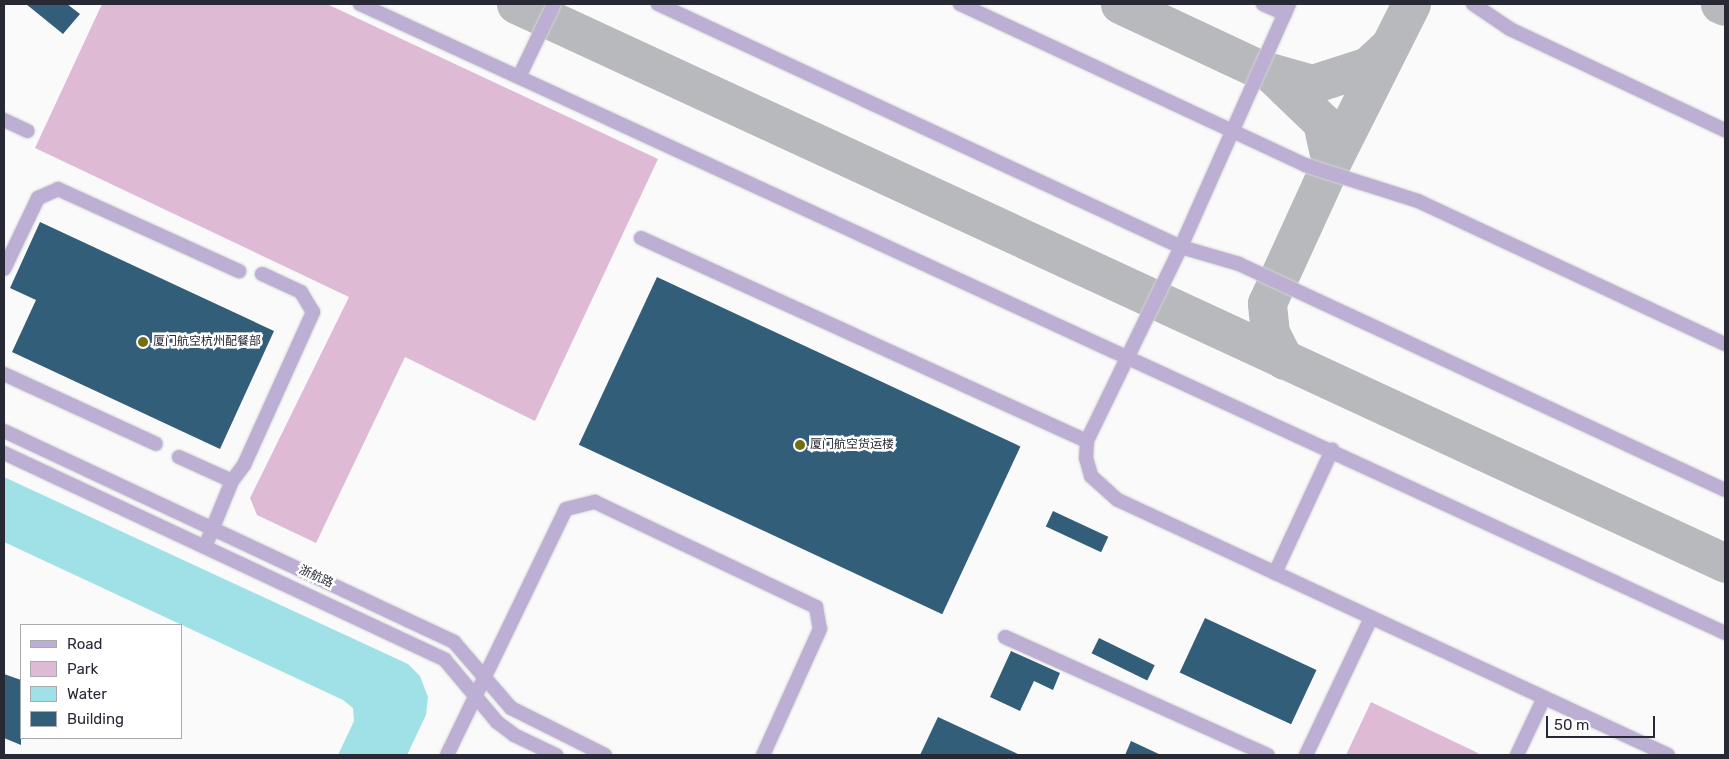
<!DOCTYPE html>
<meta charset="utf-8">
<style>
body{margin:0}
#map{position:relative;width:1729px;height:759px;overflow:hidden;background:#fafafa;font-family:Rubik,"Noto Sans SC",sans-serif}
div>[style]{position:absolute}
.green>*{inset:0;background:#debad4}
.water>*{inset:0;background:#a0e1e8}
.taxiway>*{height:39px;margin:-19.5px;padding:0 19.5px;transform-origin:19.5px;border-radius:19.5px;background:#b8b9bc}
.building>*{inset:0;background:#335e79;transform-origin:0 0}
.roads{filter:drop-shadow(0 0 1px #d4d5d6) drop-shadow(0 0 1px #d4d5d6)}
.minor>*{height:14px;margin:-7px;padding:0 7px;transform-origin:7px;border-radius:7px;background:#bdaed4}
.dots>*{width:14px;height:14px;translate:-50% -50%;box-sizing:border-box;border:2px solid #fff;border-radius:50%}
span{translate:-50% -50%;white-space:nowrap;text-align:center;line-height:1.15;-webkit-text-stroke:5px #fff;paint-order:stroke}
.poi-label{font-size:12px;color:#272a34}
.left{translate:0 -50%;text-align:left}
.street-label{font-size:12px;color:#272a34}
.frame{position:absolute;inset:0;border:5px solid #272a34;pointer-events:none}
.legend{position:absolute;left:20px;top:624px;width:162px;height:115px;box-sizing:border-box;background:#fff;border:1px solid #a9aaae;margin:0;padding:6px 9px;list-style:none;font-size:15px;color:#272a34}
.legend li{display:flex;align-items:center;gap:10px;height:25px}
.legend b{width:25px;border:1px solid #a9aaae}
.scale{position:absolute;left:1546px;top:716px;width:109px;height:22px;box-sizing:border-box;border:2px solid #272a34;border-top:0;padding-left:6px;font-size:15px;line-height:18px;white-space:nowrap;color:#272a34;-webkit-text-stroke:4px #fff;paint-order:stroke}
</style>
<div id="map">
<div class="green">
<div style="clip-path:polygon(102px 4px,327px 4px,658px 159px,535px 421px,405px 357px,316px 543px,257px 515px,250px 498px,349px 297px,35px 148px)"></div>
<div style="clip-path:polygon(1371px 702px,1478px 753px,1477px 755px,1346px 755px)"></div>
</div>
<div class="water">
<div style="clip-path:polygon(4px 477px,408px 664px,420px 676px,428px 697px,426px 715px,407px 755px,338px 755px,354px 721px,353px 708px,343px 700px,4px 542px)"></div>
</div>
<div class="taxiway">
<div style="left:516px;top:4px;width:1332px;rotate:24.81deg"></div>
<div style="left:1120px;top:4px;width:153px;rotate:25.1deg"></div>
<div style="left:1259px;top:69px;width:55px;rotate:15.8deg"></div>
<div style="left:1312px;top:84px;width:59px;rotate:-17.8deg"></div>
<div style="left:1368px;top:66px;width:26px;rotate:-43deg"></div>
<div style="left:1720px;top:4px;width:5px;rotate:22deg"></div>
<div style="left:1273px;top:75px;width:68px;rotate:43.8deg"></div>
<div style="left:1322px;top:122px;width:42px;rotate:77.6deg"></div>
<div style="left:1284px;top:360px;width:30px;rotate:-117deg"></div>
<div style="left:1270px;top:333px;width:30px;rotate:-96deg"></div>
<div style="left:1267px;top:303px;width:154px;rotate:-65.4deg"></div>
<div style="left:1331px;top:163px;width:178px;rotate:-63.3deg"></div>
</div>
<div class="building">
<div style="clip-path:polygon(26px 4px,67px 4px,80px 14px,63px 34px)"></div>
<div style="clip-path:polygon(40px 222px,274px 331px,220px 449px,12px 352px,36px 300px,10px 288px)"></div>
<div style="left:657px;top:277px;width:401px;height:185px;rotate:25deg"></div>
<div style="left:1053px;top:511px;width:61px;height:17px;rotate:25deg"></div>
<div style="left:1205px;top:618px;width:123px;height:60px;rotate:25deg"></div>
<div style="left:1099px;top:638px;width:62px;height:17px;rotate:26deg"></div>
<div style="clip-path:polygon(1011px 651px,1060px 673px,1053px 690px,1034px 681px,1020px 711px,990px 697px)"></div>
<div style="clip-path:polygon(4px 674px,21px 680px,21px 745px,4px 738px)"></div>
<div style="clip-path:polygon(938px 717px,1020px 755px,920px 755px)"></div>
<div style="clip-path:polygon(1131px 741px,1161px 755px,1125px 755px)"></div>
</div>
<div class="roads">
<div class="minor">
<div style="left:360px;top:4px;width:1503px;rotate:24.74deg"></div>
<div style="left:658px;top:4px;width:577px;rotate:24.92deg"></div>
<div style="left:1181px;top:247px;width:60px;rotate:16.3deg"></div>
<div style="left:1239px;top:264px;width:536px;rotate:24.94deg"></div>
<div style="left:960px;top:4px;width:381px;rotate:25deg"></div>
<div style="left:1305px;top:165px;width:119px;rotate:17.7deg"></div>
<div style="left:1418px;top:201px;width:339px;rotate:25deg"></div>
<div style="left:1263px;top:4px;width:24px;rotate:24deg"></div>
<div style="left:1289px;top:4px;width:266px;rotate:114deg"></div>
<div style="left:1181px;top:247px;width:216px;rotate:115.9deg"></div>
<div style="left:1087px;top:441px;width:17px;rotate:93deg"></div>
<div style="left:1086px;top:458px;width:19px;rotate:74deg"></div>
<div style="left:1091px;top:476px;width:36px;rotate:42deg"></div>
<div style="left:1118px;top:500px;width:606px;rotate:24.87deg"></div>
<div style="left:1473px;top:4px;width:45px;rotate:34deg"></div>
<div style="left:1510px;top:29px;width:238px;rotate:25.2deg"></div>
<div style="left:519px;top:77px;width:81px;rotate:-64.4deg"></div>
<div style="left:4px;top:120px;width:26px;rotate:25deg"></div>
<div style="left:641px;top:238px;width:490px;rotate:24.5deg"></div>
<div style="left:4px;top:269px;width:79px;rotate:-64.4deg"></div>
<div style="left:38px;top:198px;width:22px;rotate:-24deg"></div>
<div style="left:58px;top:189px;width:199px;rotate:24.4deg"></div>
<div style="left:4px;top:374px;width:167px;rotate:24.7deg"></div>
<div style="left:4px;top:431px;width:497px;rotate:25.1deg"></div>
<div style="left:454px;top:642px;width:87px;rotate:49.2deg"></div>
<div style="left:511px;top:708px;width:105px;rotate:26.6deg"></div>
<div style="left:4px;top:453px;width:487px;rotate:25.1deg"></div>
<div style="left:445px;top:660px;width:81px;rotate:50deg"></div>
<div style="left:497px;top:722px;width:21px;rotate:37deg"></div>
<div style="left:514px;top:735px;width:47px;rotate:25.5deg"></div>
<div style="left:179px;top:457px;width:58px;rotate:24.4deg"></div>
<div style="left:205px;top:547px;width:71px;rotate:-67.8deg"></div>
<div style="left:232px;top:481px;width:20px;rotate:-53deg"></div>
<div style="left:244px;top:465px;width:168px;rotate:-65.7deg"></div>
<div style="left:313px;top:312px;width:23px;rotate:-121deg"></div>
<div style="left:301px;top:292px;width:43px;rotate:-155.2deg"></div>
<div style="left:1275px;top:573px;width:136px;rotate:-65.1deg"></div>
<div style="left:1005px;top:637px;width:288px;rotate:24.2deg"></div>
<div style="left:447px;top:755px;width:273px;rotate:-64.2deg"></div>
<div style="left:566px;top:509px;width:30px;rotate:-14deg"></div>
<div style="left:595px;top:502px;width:245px;rotate:25.4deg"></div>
<div style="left:816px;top:607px;width:22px;rotate:80deg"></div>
<div style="left:820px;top:629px;width:138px;rotate:114.3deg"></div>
<div style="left:1306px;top:755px;width:152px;rotate:-64.6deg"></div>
<div style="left:1517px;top:755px;width:63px;rotate:-64.7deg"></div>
</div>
</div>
<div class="dots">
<div style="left:143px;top:342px;background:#736e0e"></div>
<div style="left:800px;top:445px;background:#736e0e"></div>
</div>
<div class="poi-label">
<span class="left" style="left:153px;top:342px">厦门航空杭州配餐部</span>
<span class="left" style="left:810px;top:445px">厦门航空货运楼</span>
</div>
<div class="street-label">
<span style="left:316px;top:577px;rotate:25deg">浙航路</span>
</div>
<div class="frame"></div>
<ul class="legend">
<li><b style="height:6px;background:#bdaed4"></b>Road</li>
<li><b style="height:14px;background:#debad4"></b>Park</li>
<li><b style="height:14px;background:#a0e1e8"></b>Water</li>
<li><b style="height:14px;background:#335e79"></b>Building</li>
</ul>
<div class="scale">50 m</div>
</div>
